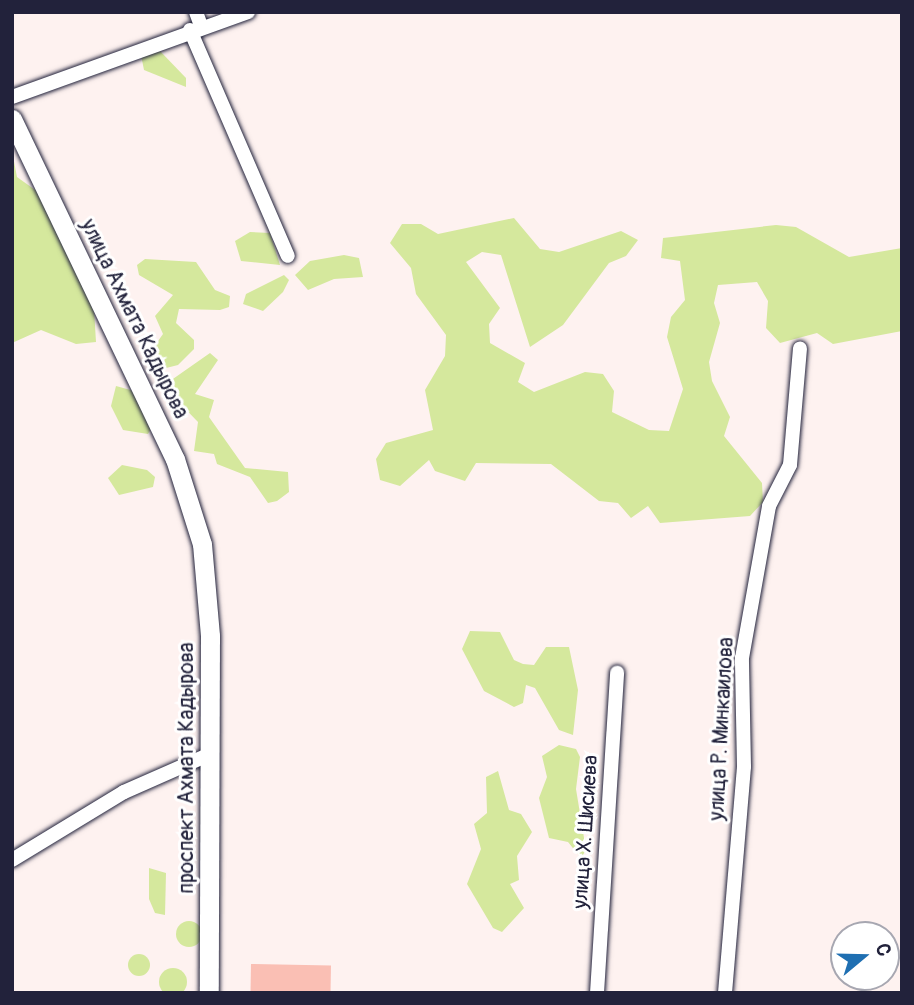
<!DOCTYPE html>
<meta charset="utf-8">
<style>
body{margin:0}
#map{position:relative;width:914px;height:1005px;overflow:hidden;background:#fef2f0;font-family:Pangolin,sans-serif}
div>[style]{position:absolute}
.green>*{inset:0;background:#d5e89d}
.round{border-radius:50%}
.building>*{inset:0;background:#fabfb4;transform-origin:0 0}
.roads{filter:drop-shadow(0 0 2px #22223b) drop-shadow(0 0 2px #22223b)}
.street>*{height:14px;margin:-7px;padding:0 7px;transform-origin:7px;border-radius:7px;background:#fff}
.secondary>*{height:19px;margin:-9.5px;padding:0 9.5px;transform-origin:9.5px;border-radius:9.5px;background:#fff}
span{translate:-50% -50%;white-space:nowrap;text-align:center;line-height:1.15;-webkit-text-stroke:6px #fff;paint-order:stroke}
.street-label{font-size:21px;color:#22223b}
.frame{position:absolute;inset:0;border:14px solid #22223b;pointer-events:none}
.north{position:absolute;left:830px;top:921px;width:70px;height:70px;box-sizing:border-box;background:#fff;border:2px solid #a7a7b1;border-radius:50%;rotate:71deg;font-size:19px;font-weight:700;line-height:28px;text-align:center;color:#22223b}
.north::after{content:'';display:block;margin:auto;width:24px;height:32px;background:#1f6fb2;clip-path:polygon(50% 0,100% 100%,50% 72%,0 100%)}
</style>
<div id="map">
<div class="green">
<div style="clip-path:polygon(160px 51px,186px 78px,186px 87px,144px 70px,141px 55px)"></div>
<div style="clip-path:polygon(12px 151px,17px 177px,45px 197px,94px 309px,96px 342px,76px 344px,41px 330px,12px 343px)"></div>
<div style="clip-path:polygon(514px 218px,540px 249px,559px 252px,621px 231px,638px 240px,626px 256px,609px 263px,563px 325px,530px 347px,501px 255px,482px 252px,466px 262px,500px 308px,489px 324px,490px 343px,525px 363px,518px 382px,534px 392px,585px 372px,603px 374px,614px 391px,612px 412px,649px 430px,669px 431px,683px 389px,667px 337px,671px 317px,685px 300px,680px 261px,661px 258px,663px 238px,776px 225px,796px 227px,849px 257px,902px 248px,902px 331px,833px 344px,817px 333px,780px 343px,766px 328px,768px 301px,757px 282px,718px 285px,714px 303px,720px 323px,709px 362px,712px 381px,730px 417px,724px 436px,762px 483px,763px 502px,750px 516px,660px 523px,648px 506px,631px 518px,618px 503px,599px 501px,551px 464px,476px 463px,465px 481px,435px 471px,429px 460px,400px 486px,380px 480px,376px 459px,386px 443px,433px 430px,425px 390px,445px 356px,446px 335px,416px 294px,411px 268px,390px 243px,402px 224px,421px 224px,438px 234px)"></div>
<div style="clip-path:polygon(250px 232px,270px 233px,280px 265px,241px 261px,235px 241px)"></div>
<div style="clip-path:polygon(344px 255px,359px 258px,363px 277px,334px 279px,308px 290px,295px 275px,310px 261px)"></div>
<div style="clip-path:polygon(145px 259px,196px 262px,215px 290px,230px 296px,229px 307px,220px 310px,179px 309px,176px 323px,194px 340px,194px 349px,178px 365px,158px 370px,146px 358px,163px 334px,155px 316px,173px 295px,139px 275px,137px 265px)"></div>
<div style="clip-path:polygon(284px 275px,289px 280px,283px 292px,263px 311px,243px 304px,246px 294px)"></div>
<div style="clip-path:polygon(210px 353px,218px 360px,195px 394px,214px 400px,209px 417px,245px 468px,288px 472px,289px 492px,277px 501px,268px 503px,250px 477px,217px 464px,214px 454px,194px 451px,198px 422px,167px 390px,170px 381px)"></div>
<div style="clip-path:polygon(116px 386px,134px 391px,153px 425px,148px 434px,123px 430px,111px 406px)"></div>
<div style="clip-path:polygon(122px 465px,147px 470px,155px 477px,153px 487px,119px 495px,108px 478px)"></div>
<div style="clip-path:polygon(470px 631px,500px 632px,514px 660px,523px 664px,534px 665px,546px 647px,569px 647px,578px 690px,573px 735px,559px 730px,535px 688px,526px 685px,523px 703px,514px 707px,484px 691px,462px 649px)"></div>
<div style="clip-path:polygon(559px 745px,576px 749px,580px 757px,576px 789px,586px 850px,581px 858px,568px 842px,549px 838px,539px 798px,547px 777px,542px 756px)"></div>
<div style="clip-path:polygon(498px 771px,509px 810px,521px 814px,532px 832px,517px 856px,519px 880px,510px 884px,524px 908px,502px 932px,493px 928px,467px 884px,481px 849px,474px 824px,487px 813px,486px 777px)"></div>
<div style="clip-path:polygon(149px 868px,166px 873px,165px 915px,155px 913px,149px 899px)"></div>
<div class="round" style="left:176px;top:921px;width:26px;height:26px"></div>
<div class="round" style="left:128px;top:954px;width:22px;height:22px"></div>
<div class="round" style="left:159px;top:968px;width:28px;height:28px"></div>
</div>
<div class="building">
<div style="left:251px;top:964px;width:80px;height:29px;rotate:1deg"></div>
</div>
<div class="roads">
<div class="street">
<div style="left:196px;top:12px;width:15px;rotate:70deg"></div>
<div style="left:190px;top:30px;width:246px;rotate:66.6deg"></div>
<div style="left:12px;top:97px;width:251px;rotate:-19.8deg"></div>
<div style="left:12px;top:860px;width:131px;rotate:-31.3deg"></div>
<div style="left:124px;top:792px;width:94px;rotate:-23.8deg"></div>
<div style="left:597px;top:993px;width:321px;rotate:-86.4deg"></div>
<div style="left:725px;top:993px;width:227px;rotate:-85.2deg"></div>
<div style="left:744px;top:767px;width:109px;rotate:-91.1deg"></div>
<div style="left:742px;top:658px;width:154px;rotate:-79.9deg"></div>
<div style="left:769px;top:506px;width:46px;rotate:-62.9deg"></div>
<div style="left:790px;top:465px;width:117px;rotate:-85.1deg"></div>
</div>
<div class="secondary">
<div style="left:12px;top:119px;width:377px;rotate:64.4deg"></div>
<div style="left:175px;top:459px;width:89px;rotate:72.4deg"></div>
<div style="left:202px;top:544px;width:92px;rotate:85deg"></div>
<div style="left:210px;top:636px;width:357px;rotate:90.2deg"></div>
</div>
</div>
<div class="street-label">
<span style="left:134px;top:319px;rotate:64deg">улица Ахмата Кадырова</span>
<span style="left:722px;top:729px;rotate:-87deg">улица Р. Минкаилова</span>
<span style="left:187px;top:768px;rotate:-90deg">проспект Ахмата Кадырова</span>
<span style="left:586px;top:832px;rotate:-86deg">улица Х. Шисиева</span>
</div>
<div class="frame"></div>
<div class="north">С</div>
</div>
